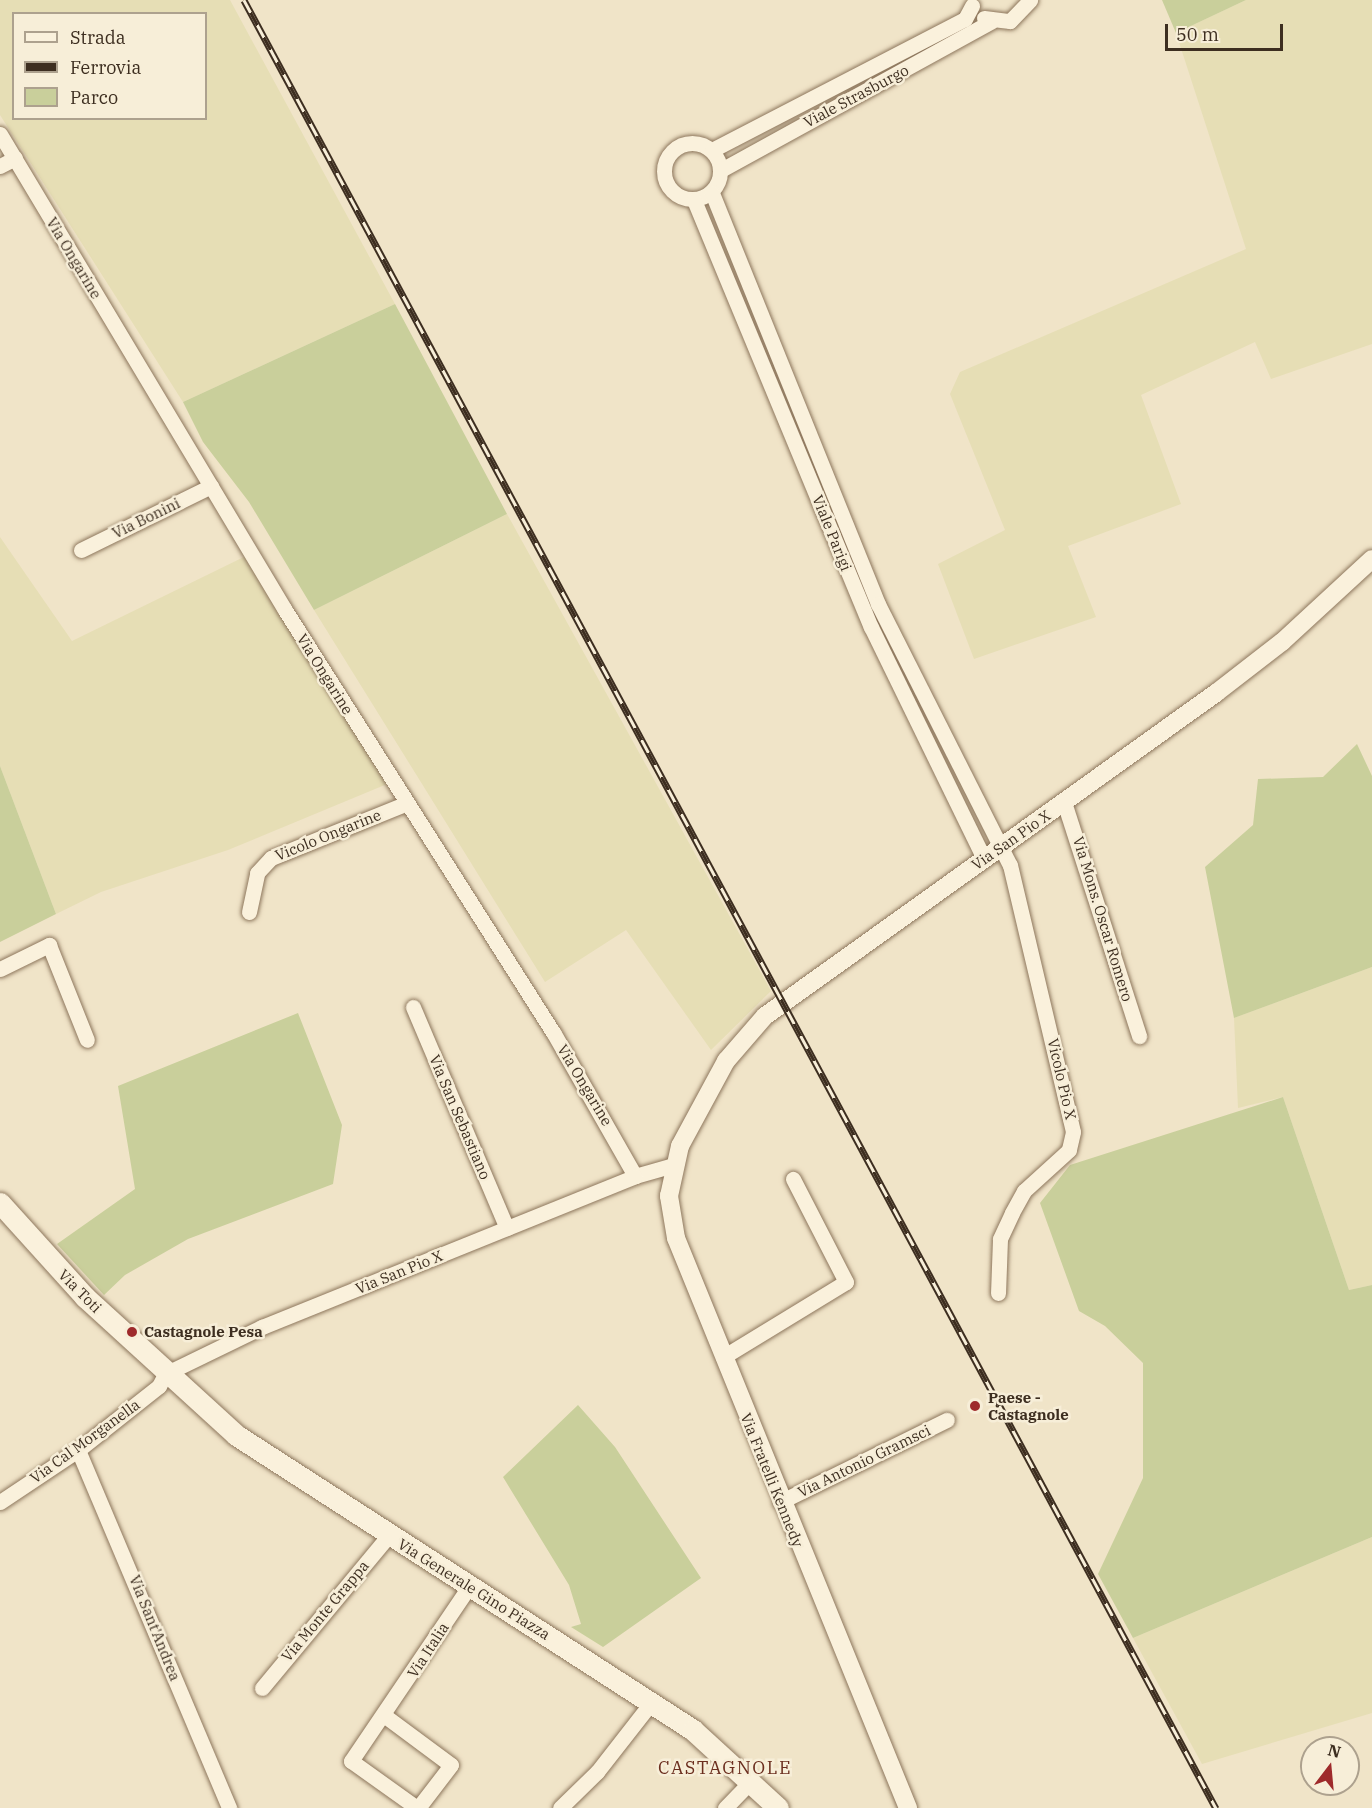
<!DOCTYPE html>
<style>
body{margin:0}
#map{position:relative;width:1372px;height:1808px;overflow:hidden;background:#f0e4c8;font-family:"IBM Plex Serif",serif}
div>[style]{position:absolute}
.farmland>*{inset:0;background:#e6deb5}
.green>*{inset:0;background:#c9cf9b}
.roads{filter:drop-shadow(0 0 2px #8d765c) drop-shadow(0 0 2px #8d765c)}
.minor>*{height:15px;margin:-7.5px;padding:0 7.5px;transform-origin:7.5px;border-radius:7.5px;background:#faf1dc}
.minor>.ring{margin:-7.5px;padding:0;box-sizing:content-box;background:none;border:15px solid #faf1dc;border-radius:50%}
.tertiary>*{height:18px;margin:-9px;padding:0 9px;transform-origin:9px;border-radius:9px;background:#faf1dc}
.secondary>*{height:21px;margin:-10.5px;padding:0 10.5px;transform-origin:10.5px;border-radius:10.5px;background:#faf1dc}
.rail>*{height:7px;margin-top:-3.5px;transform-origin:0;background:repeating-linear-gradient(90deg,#f7eed8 0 14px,#3d2e20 0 28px);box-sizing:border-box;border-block:2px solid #3d2e20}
.dots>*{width:16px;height:16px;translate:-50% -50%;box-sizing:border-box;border:3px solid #f7eed8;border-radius:50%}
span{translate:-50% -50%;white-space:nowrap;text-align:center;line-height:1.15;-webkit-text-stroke:5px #f7eed8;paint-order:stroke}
.street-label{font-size:15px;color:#3d2e20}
.poi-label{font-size:15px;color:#3d2e20;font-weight:700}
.left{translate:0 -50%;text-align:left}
.quarter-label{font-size:18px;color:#6b2e1e;letter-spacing:1.5px}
.legend{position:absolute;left:12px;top:12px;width:195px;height:108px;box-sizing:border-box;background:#f7eed8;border:2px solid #ada18e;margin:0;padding:8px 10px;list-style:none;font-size:18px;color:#3d2e20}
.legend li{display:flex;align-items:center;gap:12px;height:30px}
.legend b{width:30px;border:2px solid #ada18e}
.north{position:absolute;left:1300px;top:1736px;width:60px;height:60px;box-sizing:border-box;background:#f7eed8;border:2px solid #ada18e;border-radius:50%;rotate:16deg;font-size:16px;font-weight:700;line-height:24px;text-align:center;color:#3d2e20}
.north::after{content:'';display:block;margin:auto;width:21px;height:27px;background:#9e2a2b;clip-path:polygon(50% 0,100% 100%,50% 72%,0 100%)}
.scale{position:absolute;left:1165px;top:24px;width:118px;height:27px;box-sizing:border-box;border:3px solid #3d2e20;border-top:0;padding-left:8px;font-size:18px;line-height:21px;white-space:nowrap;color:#3d2e20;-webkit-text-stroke:4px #f7eed8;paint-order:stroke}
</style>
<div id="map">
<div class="farmland">
<div style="clip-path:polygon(evenodd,0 0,230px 0,395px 304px,183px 402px,0 115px,0 0,14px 14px,206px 14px,206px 118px,14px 118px,14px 14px)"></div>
<div style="clip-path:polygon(1246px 0,1372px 0,1372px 344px,1271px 379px,1255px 342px,1141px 395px,1181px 504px,1068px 546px,1096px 617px,974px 659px,938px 564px,1005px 530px,950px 394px,960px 372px,1246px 249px,1176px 33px)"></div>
<div style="clip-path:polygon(507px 514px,771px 991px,711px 1050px,626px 930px,545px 982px,314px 610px)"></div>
<div style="clip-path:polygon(0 537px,72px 641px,252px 553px,392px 782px,228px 850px,101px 892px,56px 914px,0 766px)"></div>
<div style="clip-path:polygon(1372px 967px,1372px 1285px,1349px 1290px,1283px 1097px,1238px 1108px,1234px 1018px)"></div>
<div style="clip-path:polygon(1372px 1537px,1372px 1713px,1202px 1764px,1133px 1638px)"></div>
</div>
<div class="green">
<div style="clip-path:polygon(1162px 0,1246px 0,1176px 33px)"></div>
<div style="clip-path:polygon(395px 304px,507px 514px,314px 610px,249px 502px,203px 442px,183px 402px)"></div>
<div style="clip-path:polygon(1357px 744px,1372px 776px,1372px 967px,1234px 1018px,1205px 867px,1253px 825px,1258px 779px,1323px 777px)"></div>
<div style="clip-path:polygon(0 766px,56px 914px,0 942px)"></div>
<div style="clip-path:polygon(298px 1013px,342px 1125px,333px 1184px,188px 1239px,125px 1275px,104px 1295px,57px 1244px,135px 1189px,118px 1086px)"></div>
<div style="clip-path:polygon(1283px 1097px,1349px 1290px,1372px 1285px,1372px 1537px,1133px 1638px,1098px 1574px,1143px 1478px,1143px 1363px,1105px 1326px,1079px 1311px,1040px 1203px,1070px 1165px)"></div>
<div style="clip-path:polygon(578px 1405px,615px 1447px,701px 1578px,603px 1647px,571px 1627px,581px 1624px,569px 1585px,503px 1477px)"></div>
</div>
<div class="roads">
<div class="minor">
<div style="left:984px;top:18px;width:26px;rotate:7deg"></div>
<div style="left:1010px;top:21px;width:29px;rotate:-46deg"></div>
<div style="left:0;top:134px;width:555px;rotate:59.09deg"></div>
<div style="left:285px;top:610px;width:500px;rotate:57.6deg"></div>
<div style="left:553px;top:1032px;width:166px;rotate:60.3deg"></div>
<div style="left:635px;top:1176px;width:41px;rotate:-15.8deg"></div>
<div class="ring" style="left:664px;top:143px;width:41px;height:41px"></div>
<div style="left:712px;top:150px;width:285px;rotate:-27.4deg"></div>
<div style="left:965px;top:19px;width:15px;rotate:-62deg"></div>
<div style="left:0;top:166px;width:17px;rotate:-28deg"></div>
<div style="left:721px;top:170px;width:309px;rotate:-28.8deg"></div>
<div style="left:712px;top:193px;width:443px;rotate:68deg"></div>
<div style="left:878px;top:604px;width:292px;rotate:63.2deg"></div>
<div style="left:1010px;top:865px;width:274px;rotate:76.7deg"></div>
<div style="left:1073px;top:1132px;width:18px;rotate:103deg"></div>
<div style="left:1069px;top:1150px;width:61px;rotate:137.7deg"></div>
<div style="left:1024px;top:1191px;width:25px;rotate:119deg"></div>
<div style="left:1012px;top:1213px;width:29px;rotate:115deg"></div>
<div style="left:1000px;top:1239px;width:54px;rotate:92.1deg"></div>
<div style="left:694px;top:200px;width:462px;rotate:67.5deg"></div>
<div style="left:871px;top:627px;width:258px;rotate:64deg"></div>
<div style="left:81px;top:550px;width:145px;rotate:-26.2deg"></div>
<div style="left:1064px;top:802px;width:246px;rotate:72.2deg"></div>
<div style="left:249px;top:912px;width:40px;rotate:-78deg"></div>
<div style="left:257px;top:873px;width:21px;rotate:-47deg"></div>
<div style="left:271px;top:858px;width:147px;rotate:-22deg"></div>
<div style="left:0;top:969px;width:55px;rotate:-26.1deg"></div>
<div style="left:49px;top:945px;width:102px;rotate:68.2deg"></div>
<div style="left:413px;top:1007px;width:240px;rotate:67deg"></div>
<div style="left:723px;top:1357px;width:144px;rotate:-31.4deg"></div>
<div style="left:846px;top:1282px;width:116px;rotate:-117.2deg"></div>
<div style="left:78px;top:1450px;width:389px;rotate:67.1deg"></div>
<div style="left:0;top:1502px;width:94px;rotate:-33.7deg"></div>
<div style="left:78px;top:1450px;width:103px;rotate:-38.3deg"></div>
<div style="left:159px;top:1386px;width:13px;rotate:-63deg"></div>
<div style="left:165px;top:1374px;width:108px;rotate:-25.9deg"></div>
<div style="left:262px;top:1327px;width:402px;rotate:-22deg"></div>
<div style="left:780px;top:1502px;width:186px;rotate:-26.2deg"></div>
<div style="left:262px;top:1688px;width:199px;rotate:-50.3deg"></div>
<div style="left:385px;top:1716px;width:82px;rotate:36.6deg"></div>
<div style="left:451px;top:1765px;width:54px;rotate:127.5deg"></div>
<div style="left:417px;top:1808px;width:81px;rotate:-144.5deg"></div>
<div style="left:351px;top:1761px;width:214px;rotate:-55.9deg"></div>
<div style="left:560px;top:1808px;width:52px;rotate:-44.2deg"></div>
<div style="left:597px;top:1772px;width:88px;rotate:-52deg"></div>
<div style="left:725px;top:1808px;width:36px;rotate:-46deg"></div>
</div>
<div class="tertiary">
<div style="left:908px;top:1808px;width:615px;rotate:-112.15deg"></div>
<div style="left:676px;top:1238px;width:43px;rotate:-99.5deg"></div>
<div style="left:669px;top:1196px;width:51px;rotate:-77.6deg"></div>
<div style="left:680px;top:1146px;width:97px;rotate:-61.6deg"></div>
<div style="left:726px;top:1061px;width:60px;rotate:-49.1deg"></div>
<div style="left:765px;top:1016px;width:555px;rotate:-35.61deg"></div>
<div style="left:1216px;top:693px;width:83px;rotate:-37.7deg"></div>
<div style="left:1282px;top:642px;width:122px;rotate:-42.7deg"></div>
</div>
<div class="secondary">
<div style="left:0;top:1203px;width:127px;rotate:47.9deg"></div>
<div style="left:85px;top:1297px;width:205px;rotate:42.4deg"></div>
<div style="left:236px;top:1435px;width:544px;rotate:32.84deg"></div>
<div style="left:693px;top:1730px;width:115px;rotate:42.5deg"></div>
</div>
</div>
<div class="rail">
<div style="left:244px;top:0;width:2053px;rotate:61.74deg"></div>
</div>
<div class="dots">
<div style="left:132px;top:1332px;background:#9e2a2b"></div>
<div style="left:975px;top:1406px;background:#9e2a2b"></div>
</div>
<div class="street-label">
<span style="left:856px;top:96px;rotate:-28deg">Viale Strasburgo</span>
<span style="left:74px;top:258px;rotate:59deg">Via Ongarine</span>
<span style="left:146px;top:518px;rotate:-26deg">Via Bonini</span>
<span style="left:832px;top:533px;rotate:68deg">Viale Parigi</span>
<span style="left:325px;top:674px;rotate:58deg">Via Ongarine</span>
<span style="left:328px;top:835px;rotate:-22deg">Vicolo Ongarine</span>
<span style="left:1011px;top:840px;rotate:-35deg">Via San Pio X</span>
<span style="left:1103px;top:919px;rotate:73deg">Via Mons. Oscar Romero</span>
<span style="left:1062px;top:1079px;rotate:77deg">Vicolo Pio X</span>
<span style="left:585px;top:1085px;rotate:59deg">Via Ongarine</span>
<span style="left:460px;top:1117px;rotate:67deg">Via San Sebastiano</span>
<span style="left:399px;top:1272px;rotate:-22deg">Via San Pio X</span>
<span style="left:80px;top:1291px;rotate:45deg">Via Toti</span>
<span style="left:85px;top:1441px;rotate:-36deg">Via Cal Morganella</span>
<span style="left:864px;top:1461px;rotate:-26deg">Via Antonio Gramsci</span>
<span style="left:772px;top:1480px;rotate:68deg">Via Fratelli Kennedy</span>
<span style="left:474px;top:1589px;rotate:32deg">Via Generale Gino Piazza</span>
<span style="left:325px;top:1611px;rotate:-50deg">Via Monte Grappa</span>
<span style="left:155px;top:1628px;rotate:68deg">Via Sant'Andrea</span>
<span style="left:428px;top:1650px;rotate:-57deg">Via Italia</span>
</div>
<div class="poi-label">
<span class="left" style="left:144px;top:1332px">Castagnole Pesa</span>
<span class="left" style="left:988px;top:1406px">Paese -<br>Castagnole</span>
</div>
<div class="quarter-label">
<span style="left:725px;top:1768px">CASTAGNOLE</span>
</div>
<ul class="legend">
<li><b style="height:8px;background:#faf1dc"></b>Strada</li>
<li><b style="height:8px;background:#3d2e20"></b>Ferrovia</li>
<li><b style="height:16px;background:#c9cf9b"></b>Parco</li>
</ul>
<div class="north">N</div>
<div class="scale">50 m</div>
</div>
